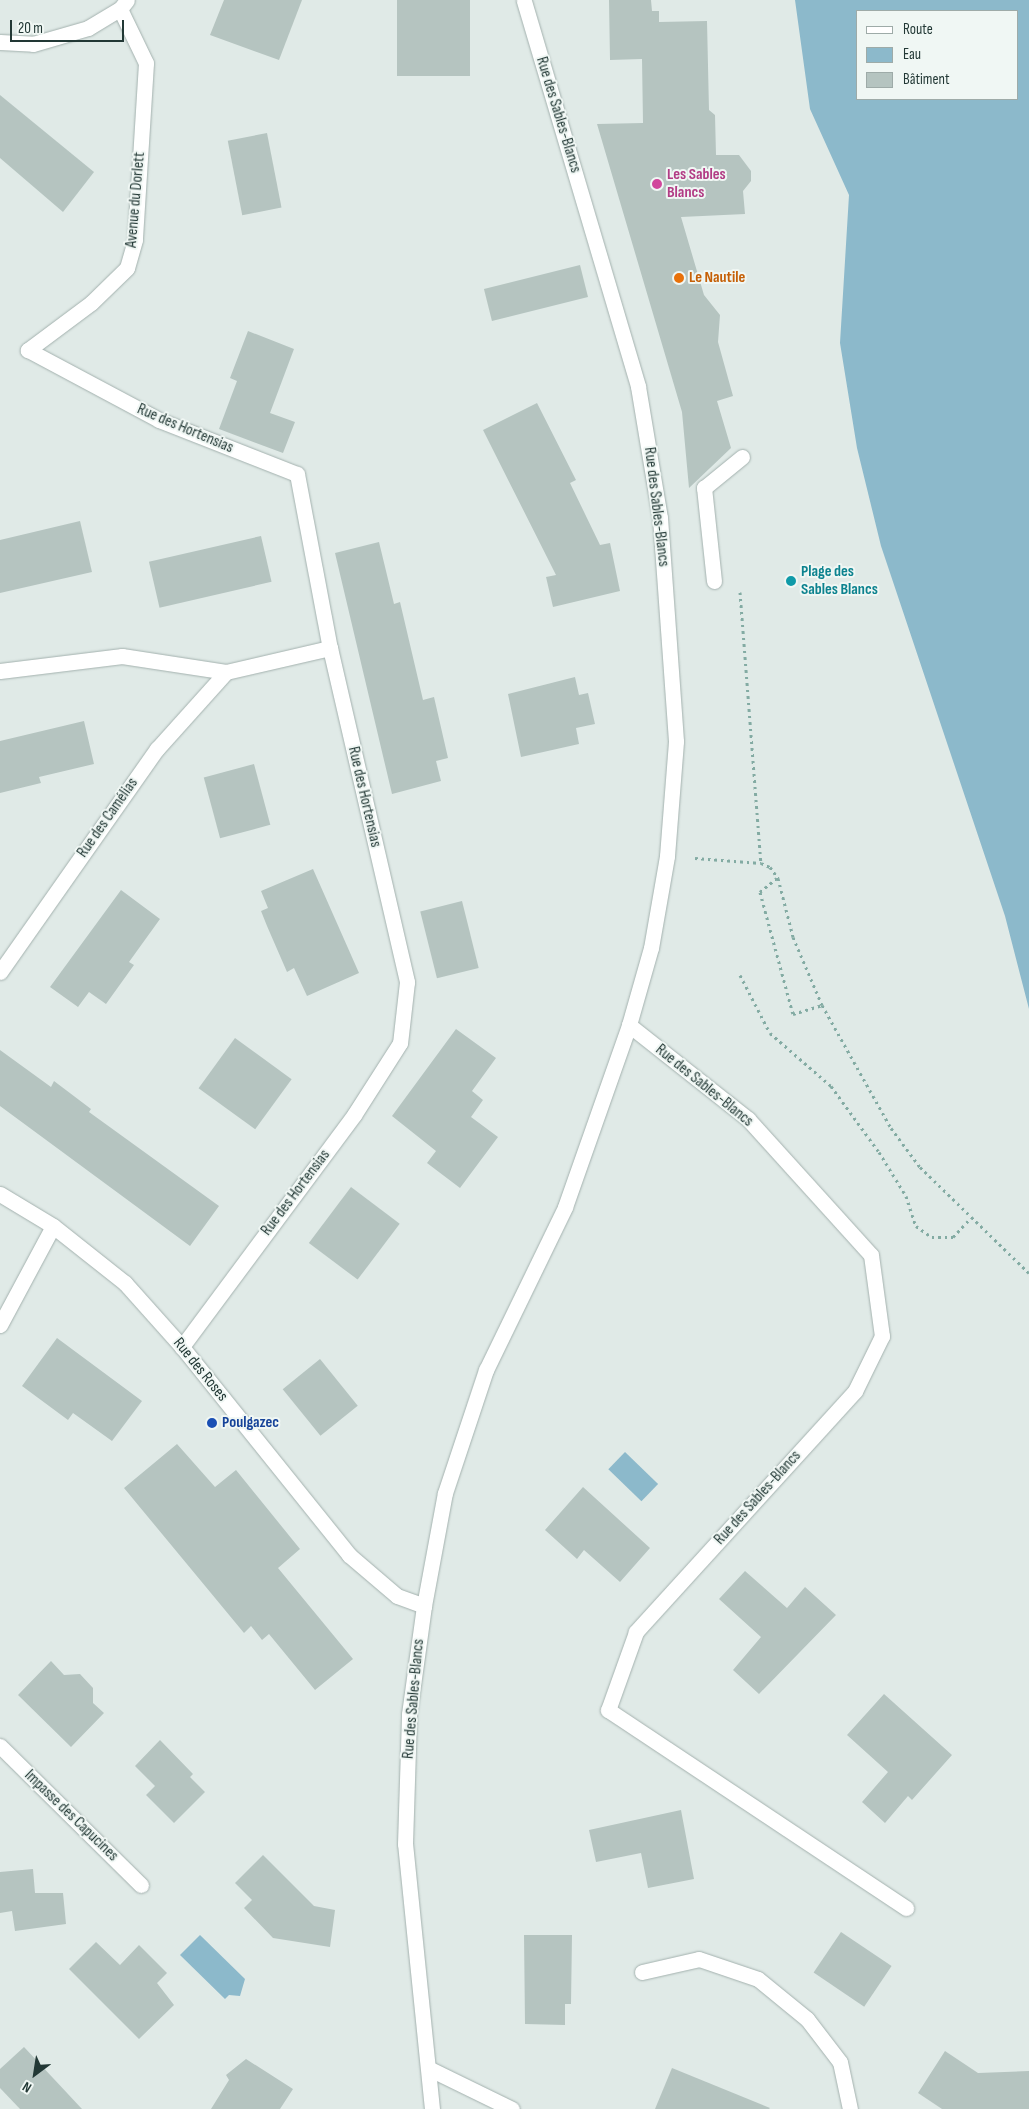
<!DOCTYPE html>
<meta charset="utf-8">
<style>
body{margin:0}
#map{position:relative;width:1029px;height:2109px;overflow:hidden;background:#e0eae7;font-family:"Sofia Sans Condensed",sans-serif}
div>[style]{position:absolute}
.water>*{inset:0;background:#8cb9cb;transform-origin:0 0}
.building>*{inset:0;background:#b5c4c0;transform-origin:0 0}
.path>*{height:3px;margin-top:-1.5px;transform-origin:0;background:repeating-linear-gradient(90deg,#83aba3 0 2.5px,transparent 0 6.5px)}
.roads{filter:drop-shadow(0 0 1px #a3b1ae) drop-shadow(0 0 1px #a3b1ae)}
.service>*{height:15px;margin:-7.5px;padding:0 7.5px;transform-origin:7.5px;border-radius:7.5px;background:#fff}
.minor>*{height:15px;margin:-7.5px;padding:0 7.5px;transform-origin:7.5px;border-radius:7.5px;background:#fff}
.tertiary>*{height:15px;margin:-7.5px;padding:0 7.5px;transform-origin:7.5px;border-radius:7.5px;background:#fff}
.dots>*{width:14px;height:14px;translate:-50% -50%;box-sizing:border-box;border:2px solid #f0f7f4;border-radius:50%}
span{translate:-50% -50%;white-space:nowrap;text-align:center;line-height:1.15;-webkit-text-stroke:4px #f0f7f4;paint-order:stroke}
.street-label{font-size:16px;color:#223835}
.hotel-label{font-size:16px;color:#b23c85;font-weight:700}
.left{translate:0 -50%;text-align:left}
.food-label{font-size:16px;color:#c56008;font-weight:700}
.culture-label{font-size:16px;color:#0d838f;font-weight:700}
.transit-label{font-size:16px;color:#164399;font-weight:700}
.legend{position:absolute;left:856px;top:10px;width:162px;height:90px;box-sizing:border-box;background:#f0f7f4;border:1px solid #9eaba8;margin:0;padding:6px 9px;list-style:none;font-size:15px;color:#223835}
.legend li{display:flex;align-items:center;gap:10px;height:25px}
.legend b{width:25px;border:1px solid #9eaba8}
.north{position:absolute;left:10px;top:2049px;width:50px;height:50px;-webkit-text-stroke:4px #f0f7f4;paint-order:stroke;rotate:211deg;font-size:14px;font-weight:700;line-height:20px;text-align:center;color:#223835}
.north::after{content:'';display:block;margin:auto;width:18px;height:22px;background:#223835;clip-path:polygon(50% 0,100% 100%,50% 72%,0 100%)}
.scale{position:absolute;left:10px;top:20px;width:114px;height:22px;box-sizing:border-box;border:2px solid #223835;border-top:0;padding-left:6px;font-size:15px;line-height:18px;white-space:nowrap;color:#223835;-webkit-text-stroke:4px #f0f7f4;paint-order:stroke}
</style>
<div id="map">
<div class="water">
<div style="clip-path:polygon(evenodd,795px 0,1029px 0,1029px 1009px,1005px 916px,881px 546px,857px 448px,840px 343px,849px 195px,810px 109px,795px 0,1018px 11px,1018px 99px,858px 99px,858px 11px,1018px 11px)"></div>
<div style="left:625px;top:1452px;width:46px;height:24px;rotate:44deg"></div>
<div style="clip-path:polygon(200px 1935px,245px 1979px,240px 1996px,229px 1995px,225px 1999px,180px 1955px)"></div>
</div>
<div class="building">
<div style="clip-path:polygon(224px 0,302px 0,279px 60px,210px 35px)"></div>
<div style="left:397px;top:0;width:73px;height:76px"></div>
<div style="clip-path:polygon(609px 0,651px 0,652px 11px,659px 11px,659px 22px,707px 21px,709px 110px,715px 115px,716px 155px,739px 155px,751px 171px,751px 181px,743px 191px,745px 214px,681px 217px,704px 295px,720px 315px,718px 342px,733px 396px,717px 401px,731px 448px,689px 488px,682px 412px,597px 124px,643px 123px,642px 59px,610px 60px)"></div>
<div style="clip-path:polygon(0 95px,94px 172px,63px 212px,0 158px)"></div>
<div style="left:267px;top:133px;width:76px;height:40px;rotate:79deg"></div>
<div style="left:580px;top:265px;width:33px;height:99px;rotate:76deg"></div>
<div style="clip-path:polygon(248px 331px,294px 349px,270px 413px,295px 422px,283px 453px,219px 429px,237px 381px,230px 378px)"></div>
<div style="clip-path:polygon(537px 403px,576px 480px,570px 483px,600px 545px,610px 543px,620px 591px,553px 607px,546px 577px,556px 575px,483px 430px)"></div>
<div style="clip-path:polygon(80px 521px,92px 572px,0 593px,0 540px)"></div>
<div style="left:261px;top:536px;width:47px;height:115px;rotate:77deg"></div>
<div style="clip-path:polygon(379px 542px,394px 604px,400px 602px,423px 700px,434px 697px,448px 758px,436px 761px,441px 781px,392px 794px,335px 553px)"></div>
<div style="clip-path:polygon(575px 677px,579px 695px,588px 693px,595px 724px,576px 728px,579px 744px,521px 757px,508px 694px)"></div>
<div style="clip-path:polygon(84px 721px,94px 764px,39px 777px,41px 783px,0 793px,0 741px)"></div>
<div style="left:254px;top:764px;width:63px;height:52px;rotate:75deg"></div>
<div style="clip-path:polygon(313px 869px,359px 973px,307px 996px,294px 968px,287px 972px,267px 926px,261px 911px,268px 908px,261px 891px)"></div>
<div style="clip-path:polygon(121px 890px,160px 919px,129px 962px,134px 965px,106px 1004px,89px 992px,78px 1007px,50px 987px)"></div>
<div style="left:462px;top:901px;width:69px;height:43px;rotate:76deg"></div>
<div style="clip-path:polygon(456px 1029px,496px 1058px,472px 1091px,483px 1100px,471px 1117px,498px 1137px,460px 1188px,427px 1163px,436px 1151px,392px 1116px)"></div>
<div style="left:235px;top:1038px;width:70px;height:62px;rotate:36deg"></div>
<div style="clip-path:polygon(0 1050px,51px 1087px,54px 1081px,91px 1109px,89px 1112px,219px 1206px,190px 1246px,0 1106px)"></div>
<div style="left:351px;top:1187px;width:61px;height:70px;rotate:37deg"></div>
<div style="clip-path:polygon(57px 1338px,142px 1401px,112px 1441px,73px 1413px,68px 1420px,22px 1386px)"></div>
<div style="left:320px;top:1359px;width:60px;height:48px;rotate:51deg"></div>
<div style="clip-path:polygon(177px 1444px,215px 1487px,236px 1470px,300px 1549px,278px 1568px,353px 1659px,315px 1690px,269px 1634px,262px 1640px,251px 1626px,244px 1633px,124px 1488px)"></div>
<div style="clip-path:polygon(583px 1487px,650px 1548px,620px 1582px,584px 1550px,577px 1559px,545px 1530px)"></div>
<div style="clip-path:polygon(745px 1571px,787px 1608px,805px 1587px,836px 1615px,759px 1694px,733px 1670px,761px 1637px,719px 1599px)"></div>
<div style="clip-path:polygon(51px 1661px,64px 1675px,80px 1674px,93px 1688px,93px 1703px,104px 1713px,71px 1747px,18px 1695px)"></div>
<div style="clip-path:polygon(884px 1694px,952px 1755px,912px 1800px,908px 1796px,885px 1823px,862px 1802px,888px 1772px,847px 1735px)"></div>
<div style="clip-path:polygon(160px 1740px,193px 1774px,190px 1777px,205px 1792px,174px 1823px,146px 1795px,155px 1786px,135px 1766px)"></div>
<div style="clip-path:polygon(681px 1810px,694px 1879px,648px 1888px,641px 1853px,596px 1862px,589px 1830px)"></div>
<div style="clip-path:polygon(263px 1855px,314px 1906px,335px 1910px,330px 1947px,273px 1938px,244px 1908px,252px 1900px,235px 1883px)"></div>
<div style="clip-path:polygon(33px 1869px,35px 1893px,63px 1893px,66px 1924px,15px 1931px,12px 1911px,0 1913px,0 1872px)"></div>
<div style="left:841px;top:1932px;width:61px;height:49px;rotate:34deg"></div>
<div style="clip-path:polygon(524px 1935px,572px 1935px,571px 2004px,565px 2004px,565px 2025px,525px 2024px)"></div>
<div style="clip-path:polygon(96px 1942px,120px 1965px,139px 1945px,167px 1973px,157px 1983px,174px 2005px,139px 2039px,69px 1969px)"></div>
<div style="clip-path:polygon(24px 2047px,82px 2109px,20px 2109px,0 2088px,0 2069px)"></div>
<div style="clip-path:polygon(945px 2051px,978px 2073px,1029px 2071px,1029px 2109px,942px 2109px,918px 2093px)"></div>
<div style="clip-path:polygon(246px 2059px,293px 2089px,280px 2109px,211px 2109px,229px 2080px,226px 2075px)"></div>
<div style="clip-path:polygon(672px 2068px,770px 2108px,769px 2109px,655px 2109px)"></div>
</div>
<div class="path">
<div style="left:740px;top:592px;width:272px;rotate:85.6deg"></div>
<div style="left:695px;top:858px;width:66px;rotate:4.3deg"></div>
<div style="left:761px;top:863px;width:10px;rotate:24deg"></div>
<div style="left:770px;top:867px;width:14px;rotate:54deg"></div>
<div style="left:778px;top:878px;width:61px;rotate:75.7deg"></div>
<div style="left:793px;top:937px;width:74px;rotate:66.9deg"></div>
<div style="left:822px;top:1005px;width:141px;rotate:60.7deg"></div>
<div style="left:891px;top:1128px;width:49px;rotate:53.4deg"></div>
<div style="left:920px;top:1167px;width:152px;rotate:44.2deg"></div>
<div style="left:777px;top:878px;width:22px;rotate:141deg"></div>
<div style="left:760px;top:892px;width:126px;rotate:74.9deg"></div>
<div style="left:793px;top:1014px;width:30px;rotate:-17deg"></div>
<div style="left:740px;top:975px;width:65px;rotate:62.7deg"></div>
<div style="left:770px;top:1033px;width:81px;rotate:41deg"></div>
<div style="left:831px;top:1086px;width:82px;rotate:54deg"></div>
<div style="left:879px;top:1152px;width:52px;rotate:58.5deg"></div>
<div style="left:906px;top:1196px;width:32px;rotate:72deg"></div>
<div style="left:916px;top:1226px;width:19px;rotate:35deg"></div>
<div style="left:932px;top:1237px;width:21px"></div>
<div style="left:953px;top:1237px;width:25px;rotate:-47deg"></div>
</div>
<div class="roads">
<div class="service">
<div style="left:120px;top:9px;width:60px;rotate:64.3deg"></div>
<div style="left:146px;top:63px;width:177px;rotate:93.6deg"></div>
<div style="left:135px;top:240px;width:29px;rotate:106deg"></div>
<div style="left:127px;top:268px;width:50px;rotate:135.8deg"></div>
<div style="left:91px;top:303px;width:79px;rotate:143.3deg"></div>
<div style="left:28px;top:350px;width:149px;rotate:28.1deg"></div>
<div style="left:159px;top:420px;width:148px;rotate:21.4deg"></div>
<div style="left:297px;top:474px;width:177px;rotate:79.3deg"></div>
<div style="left:714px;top:581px;width:94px;rotate:-96.1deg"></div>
<div style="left:704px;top:488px;width:49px;rotate:-39.2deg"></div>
</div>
<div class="minor">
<div style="left:0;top:42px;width:33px;rotate:3deg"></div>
<div style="left:33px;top:44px;width:57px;rotate:-16.2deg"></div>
<div style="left:88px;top:28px;width:37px;rotate:-31deg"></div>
<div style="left:120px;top:9px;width:11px;rotate:-52deg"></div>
<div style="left:0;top:671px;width:123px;rotate:-7deg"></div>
<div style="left:122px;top:656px;width:105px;rotate:8.7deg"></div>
<div style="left:226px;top:672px;width:107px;rotate:-13deg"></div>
<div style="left:330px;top:648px;width:343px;rotate:77deg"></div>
<div style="left:407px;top:982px;width:61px;rotate:96.5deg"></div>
<div style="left:400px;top:1043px;width:85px;rotate:122.6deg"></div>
<div style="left:354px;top:1115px;width:289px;rotate:126.6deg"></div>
<div style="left:0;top:972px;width:273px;rotate:-54.9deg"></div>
<div style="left:157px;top:749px;width:103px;rotate:-48.1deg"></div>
<div style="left:629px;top:1025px;width:152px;rotate:38.3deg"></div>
<div style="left:748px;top:1119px;width:183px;rotate:47.9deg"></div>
<div style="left:871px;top:1255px;width:82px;rotate:82.3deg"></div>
<div style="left:882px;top:1336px;width:61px;rotate:116.1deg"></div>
<div style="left:855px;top:1391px;width:326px;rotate:132.3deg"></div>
<div style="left:636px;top:1632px;width:83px;rotate:109.7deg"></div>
<div style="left:608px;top:1710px;width:358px;rotate:33.6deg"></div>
<div style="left:0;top:1194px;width:62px;rotate:31.1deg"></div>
<div style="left:53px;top:1226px;width:92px;rotate:38.4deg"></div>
<div style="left:125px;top:1283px;width:86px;rotate:48.3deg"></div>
<div style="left:182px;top:1347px;width:267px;rotate:51.2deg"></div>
<div style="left:349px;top:1555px;width:63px;rotate:40.5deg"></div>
<div style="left:397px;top:1596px;width:29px;rotate:20deg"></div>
<div style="left:0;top:1325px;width:112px;rotate:-61.8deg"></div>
<div style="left:0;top:1746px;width:198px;rotate:44.6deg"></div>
<div style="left:642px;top:1972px;width:58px;rotate:-12.8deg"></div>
<div style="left:699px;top:1959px;width:62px;rotate:18.7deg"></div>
<div style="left:758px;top:1979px;width:63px;rotate:39.2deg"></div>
<div style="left:807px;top:2019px;width:54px;rotate:52.5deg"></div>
<div style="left:840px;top:2062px;width:48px;rotate:78deg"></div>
<div style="left:430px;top:2069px;width:91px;rotate:26deg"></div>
</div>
<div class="tertiary">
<div style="left:432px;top:2109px;width:266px;rotate:-95.8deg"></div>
<div style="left:405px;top:1844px;width:130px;rotate:-88.2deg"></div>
<div style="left:409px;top:1714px;width:109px;rotate:-82.1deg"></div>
<div style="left:424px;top:1606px;width:115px;rotate:-79.5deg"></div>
<div style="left:445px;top:1493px;width:130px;rotate:-71.6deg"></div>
<div style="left:486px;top:1370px;width:181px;rotate:-64.1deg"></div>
<div style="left:565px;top:1207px;width:193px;rotate:-70.6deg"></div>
<div style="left:629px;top:1025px;width:80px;rotate:-74.1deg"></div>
<div style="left:651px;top:948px;width:93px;rotate:-80.1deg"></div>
<div style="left:667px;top:856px;width:115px;rotate:-85.5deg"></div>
<div style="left:676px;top:741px;width:224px;rotate:-94.1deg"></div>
<div style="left:660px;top:518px;width:134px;rotate:-99.5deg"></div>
<div style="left:638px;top:386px;width:402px;rotate:-106.5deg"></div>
</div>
</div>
<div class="dots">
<div style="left:657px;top:184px;background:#d1479c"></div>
<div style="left:679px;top:278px;background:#e8710a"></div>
<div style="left:791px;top:581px;background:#0f9aa8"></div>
<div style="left:212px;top:1423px;background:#1a4fb4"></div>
</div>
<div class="street-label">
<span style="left:558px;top:115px;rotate:73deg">Rue des Sables-Blancs</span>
<span style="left:136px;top:200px;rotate:-85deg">Avenue du Dorlett</span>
<span style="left:185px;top:429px;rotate:23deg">Rue des Hortensias</span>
<span style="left:656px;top:507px;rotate:83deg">Rue des Sables-Blancs</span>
<span style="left:364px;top:797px;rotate:77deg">Rue des Hortensias</span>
<span style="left:108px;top:818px;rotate:-55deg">Rue des Camélias</span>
<span style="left:704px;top:1086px;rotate:39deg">Rue des Sables-Blancs</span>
<span style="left:296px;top:1193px;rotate:-53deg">Rue des Hortensias</span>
<span style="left:200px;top:1370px;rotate:51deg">Rue des Roses</span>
<span style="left:758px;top:1498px;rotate:-48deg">Rue des Sables-Blancs</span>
<span style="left:414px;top:1699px;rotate:-85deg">Rue des Sables-Blancs</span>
<span style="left:71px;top:1816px;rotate:44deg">Impasse des Capucines</span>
</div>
<div class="hotel-label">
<span class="left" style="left:667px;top:184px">Les Sables<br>Blancs</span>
</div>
<div class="food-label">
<span class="left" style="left:689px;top:278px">Le Nautile</span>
</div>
<div class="culture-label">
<span class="left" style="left:801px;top:581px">Plage des<br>Sables Blancs</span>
</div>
<div class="transit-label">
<span class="left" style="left:222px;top:1423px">Poulgazec</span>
</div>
<ul class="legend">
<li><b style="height:6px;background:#fff"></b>Route</li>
<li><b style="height:14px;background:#8cb9cb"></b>Eau</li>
<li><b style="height:14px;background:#b5c4c0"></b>Bâtiment</li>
</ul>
<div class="north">N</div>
<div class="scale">20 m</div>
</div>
